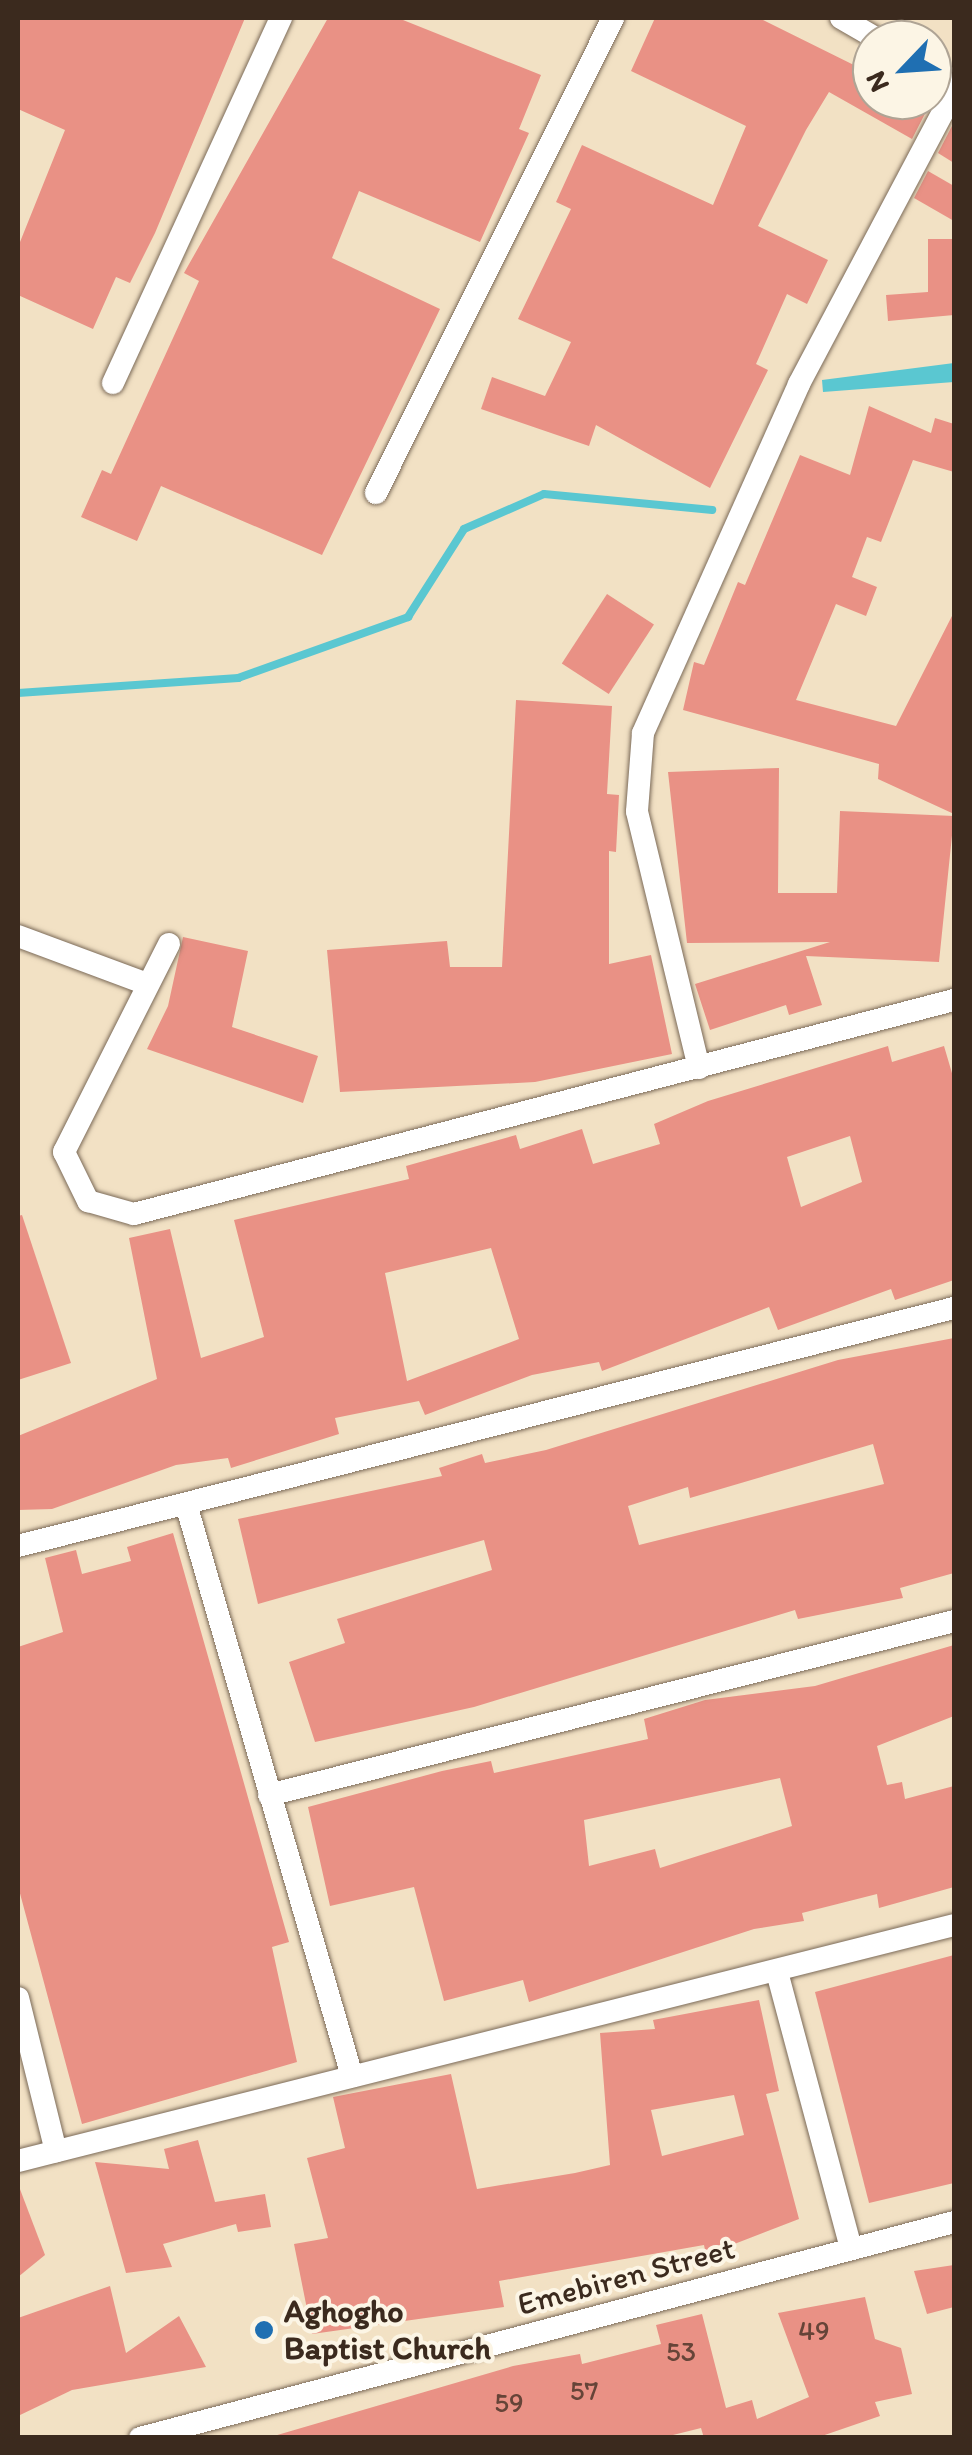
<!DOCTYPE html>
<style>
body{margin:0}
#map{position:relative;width:972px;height:2455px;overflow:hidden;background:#f2e1c4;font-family:Itim,sans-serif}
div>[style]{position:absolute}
.water>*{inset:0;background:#5ac7d1}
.stream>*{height:8px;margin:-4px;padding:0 4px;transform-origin:4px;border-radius:4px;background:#5ac7d1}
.building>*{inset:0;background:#e99185;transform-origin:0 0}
.roads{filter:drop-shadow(0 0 2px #7b6a58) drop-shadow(0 0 2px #7b6a58)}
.minor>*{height:22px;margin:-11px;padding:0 11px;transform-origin:11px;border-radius:11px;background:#fff}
.dots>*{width:28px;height:28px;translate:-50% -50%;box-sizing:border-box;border:5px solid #fcf5e5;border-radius:50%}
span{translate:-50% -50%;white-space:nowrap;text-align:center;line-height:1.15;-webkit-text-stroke:8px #fcf5e5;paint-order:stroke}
.number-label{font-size:28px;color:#664438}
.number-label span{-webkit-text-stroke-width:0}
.street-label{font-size:32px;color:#3b2a1e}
.poi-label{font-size:32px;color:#3b2a1e;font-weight:700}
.left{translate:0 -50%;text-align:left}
.frame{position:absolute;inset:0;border:20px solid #3b2a1e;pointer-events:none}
.north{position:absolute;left:852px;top:20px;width:100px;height:100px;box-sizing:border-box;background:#fcf5e5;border:2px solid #afa495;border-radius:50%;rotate:245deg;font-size:28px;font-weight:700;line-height:40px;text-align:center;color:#3b2a1e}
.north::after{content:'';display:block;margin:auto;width:35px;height:45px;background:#1f6fb2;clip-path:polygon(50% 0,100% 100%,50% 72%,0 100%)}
</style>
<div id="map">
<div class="water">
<div style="clip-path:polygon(954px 363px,954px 382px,823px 392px,822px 380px)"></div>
</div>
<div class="stream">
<div style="left:18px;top:693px;width:221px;rotate:-3.9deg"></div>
<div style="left:238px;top:678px;width:181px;rotate:-19.7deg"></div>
<div style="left:408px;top:617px;width:104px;rotate:-57.5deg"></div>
<div style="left:464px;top:529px;width:87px;rotate:-23.6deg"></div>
<div style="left:544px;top:494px;width:169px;rotate:5.4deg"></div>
</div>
<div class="building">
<div style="clip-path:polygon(18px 18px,245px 18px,155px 233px,130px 283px,116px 277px,93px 329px,18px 295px,18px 247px,65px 130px,18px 109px)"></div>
<div style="clip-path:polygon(328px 18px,398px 18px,541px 75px,519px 129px,529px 133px,480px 242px,359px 191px,332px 258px,440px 309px,322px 555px,161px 486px,137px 541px,81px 517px,102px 470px,111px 474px,199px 281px,184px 273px)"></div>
<div style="clip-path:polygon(655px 18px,759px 18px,872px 74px,872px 100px,932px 100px,912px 139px,829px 92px,806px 130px,758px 226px,828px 260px,807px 304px,787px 294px,756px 364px,768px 370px,710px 488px,596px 425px,589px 446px,481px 409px,492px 377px,545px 396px,571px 342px,518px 319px,571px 209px,556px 202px,582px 145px,713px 205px,746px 126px,631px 71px)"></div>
<div style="clip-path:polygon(954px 122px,954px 163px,938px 153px)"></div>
<div style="clip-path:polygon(928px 171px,954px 186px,954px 221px,914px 198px)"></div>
<div style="clip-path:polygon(928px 239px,954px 239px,954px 315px,888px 321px,886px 295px,928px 292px)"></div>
<div style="clip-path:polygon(869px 406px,931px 433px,935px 418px,954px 424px,954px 472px,913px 460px,881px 542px,867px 537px,852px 577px,877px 587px,866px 616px,836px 604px,796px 700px,896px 726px,954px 612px,954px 814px,878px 779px,879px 764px,683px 710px,694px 662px,704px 665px,738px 582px,745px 585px,800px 455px,850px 475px)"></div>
<div style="left:607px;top:594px;width:56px;height:83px;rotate:33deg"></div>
<div style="clip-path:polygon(516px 700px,612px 706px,607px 794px,619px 795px,616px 852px,609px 851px,609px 964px,651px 955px,672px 1054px,535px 1082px,340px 1092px,327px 950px,447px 941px,450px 967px,502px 967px)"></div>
<div style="clip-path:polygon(779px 768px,778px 893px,837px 893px,840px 811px,954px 816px,939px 962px,806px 956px,822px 1005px,789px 1015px,786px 1005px,710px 1030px,695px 984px,830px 942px,687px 943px,668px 772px)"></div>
<div style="clip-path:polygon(183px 937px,248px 951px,232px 1027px,318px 1056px,303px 1103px,147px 1049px,168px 1006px)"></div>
<div style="clip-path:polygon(evenodd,888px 1046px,892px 1062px,944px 1046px,954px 1080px,954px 1280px,895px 1300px,891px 1289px,778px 1330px,769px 1307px,602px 1371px,599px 1362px,532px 1375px,425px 1415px,419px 1401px,335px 1418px,339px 1434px,231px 1468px,228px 1458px,176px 1465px,52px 1509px,18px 1510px,18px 1436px,157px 1379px,129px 1238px,170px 1229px,201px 1358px,264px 1337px,234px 1220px,409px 1179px,406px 1166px,516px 1135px,520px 1149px,582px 1129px,593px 1164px,660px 1144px,654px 1124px,708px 1101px,888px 1046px,850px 1136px,862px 1182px,801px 1207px,787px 1157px,850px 1136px,888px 1046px,491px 1248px,519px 1339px,407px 1381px,385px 1273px,491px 1248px)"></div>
<div style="clip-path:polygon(22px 1215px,71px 1363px,18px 1380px,18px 1216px)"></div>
<div style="clip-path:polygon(evenodd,954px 1338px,954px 1573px,900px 1588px,903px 1598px,798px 1619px,795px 1610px,474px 1707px,315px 1742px,289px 1662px,345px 1643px,337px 1619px,492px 1570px,484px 1540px,258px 1604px,238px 1519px,442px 1476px,439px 1468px,482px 1454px,485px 1463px,546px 1450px,838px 1360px,954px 1338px,873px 1444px,884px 1484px,639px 1545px,628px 1506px,688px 1487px,690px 1498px,873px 1444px)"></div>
<div style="clip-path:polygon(173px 1533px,289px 1942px,272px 1947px,297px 2062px,82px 2124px,18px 1886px,18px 1647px,63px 1632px,45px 1558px,76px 1550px,82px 1574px,131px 1561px,127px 1547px)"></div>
<div style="clip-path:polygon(evenodd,954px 1645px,954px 1716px,877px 1746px,887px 1785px,902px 1782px,905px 1799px,954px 1786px,954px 1887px,879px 1908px,877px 1894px,802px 1913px,804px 1921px,754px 1929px,529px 2002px,523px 1980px,444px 2001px,414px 1887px,330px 1906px,308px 1807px,442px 1771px,491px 1761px,494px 1773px,648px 1739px,644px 1719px,705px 1700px,815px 1686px,954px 1645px,780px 1778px,792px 1826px,660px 1868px,655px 1849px,589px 1866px,584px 1820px,780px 1778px)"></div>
<div style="clip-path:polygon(954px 1955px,954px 2183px,869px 2203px,815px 1992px)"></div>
<div style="clip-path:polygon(evenodd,759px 2000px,779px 2091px,766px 2094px,799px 2219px,706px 2255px,704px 2245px,499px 2281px,504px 2307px,312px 2334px,294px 2244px,328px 2238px,307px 2158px,345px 2148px,333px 2097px,451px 2074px,477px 2189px,575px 2173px,610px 2165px,600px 2033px,655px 2029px,653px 2020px,759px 2000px,734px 2095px,744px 2135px,662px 2156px,651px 2110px,734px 2095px)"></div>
<div style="clip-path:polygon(198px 2140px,215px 2202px,265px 2194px,271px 2227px,238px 2232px,236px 2224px,163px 2244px,172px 2267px,126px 2273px,95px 2162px,169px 2169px,164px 2149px)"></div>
<div style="clip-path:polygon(18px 2184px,45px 2255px,18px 2277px)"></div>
<div style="clip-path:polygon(954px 2265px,954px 2307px,927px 2314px,914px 2271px)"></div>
<div style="clip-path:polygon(110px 2286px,126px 2353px,179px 2316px,206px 2367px,72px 2390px,18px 2416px,18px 2318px)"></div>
<div style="clip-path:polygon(865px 2297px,875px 2339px,901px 2348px,912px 2394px,875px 2402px,880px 2416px,816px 2438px,704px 2438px,701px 2428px,661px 2438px,267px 2438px,513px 2366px,580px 2354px,582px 2364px,661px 2344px,656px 2325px,702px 2314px,726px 2408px,752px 2400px,757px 2419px,809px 2397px,778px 2313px)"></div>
</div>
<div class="roads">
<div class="minor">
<div style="left:841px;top:18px;width:44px;rotate:30.1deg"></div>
<div style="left:932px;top:73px;width:27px;rotate:34deg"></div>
<div style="left:113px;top:383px;width:402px;rotate:-65.3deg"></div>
<div style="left:376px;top:493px;width:531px;rotate:-63.48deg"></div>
<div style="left:18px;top:936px;width:138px;rotate:20.4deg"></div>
<div style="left:169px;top:944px;width:233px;rotate:116.8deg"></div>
<div style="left:64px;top:1152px;width:55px;rotate:63.9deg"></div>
<div style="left:88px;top:1201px;width:48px;rotate:15.8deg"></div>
<div style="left:134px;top:1214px;width:847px;rotate:-14.63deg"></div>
<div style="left:699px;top:1068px;width:264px;rotate:-103.6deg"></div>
<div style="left:637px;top:811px;width:78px;rotate:-85.6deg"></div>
<div style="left:643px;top:733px;width:382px;rotate:-65.9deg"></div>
<div style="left:799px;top:384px;width:331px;rotate:-62.1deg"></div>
<div style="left:186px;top:1504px;width:596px;rotate:73.82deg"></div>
<div style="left:18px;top:1546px;width:966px;rotate:-14.27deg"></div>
<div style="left:269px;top:1795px;width:707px;rotate:-14.25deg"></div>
<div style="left:777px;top:1972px;width:286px;rotate:75deg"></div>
<div style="left:18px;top:1998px;width:158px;rotate:76.1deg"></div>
<div style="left:18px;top:2161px;width:965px;rotate:-14.15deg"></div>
<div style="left:140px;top:2438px;width:842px;rotate:-14.86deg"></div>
</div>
</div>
<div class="dots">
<div style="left:264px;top:2330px;background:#1f6fb2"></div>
</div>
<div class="number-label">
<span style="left:814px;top:2330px">49</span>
<span style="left:681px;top:2351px">53</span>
<span style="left:584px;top:2390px">57</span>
<span style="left:509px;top:2402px">59</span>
</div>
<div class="street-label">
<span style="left:626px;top:2276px;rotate:-15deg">Emebiren Street</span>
</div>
<div class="poi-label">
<span class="left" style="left:284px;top:2330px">Aghogho<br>Baptist Church</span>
</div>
<div class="frame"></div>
<div class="north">N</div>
</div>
